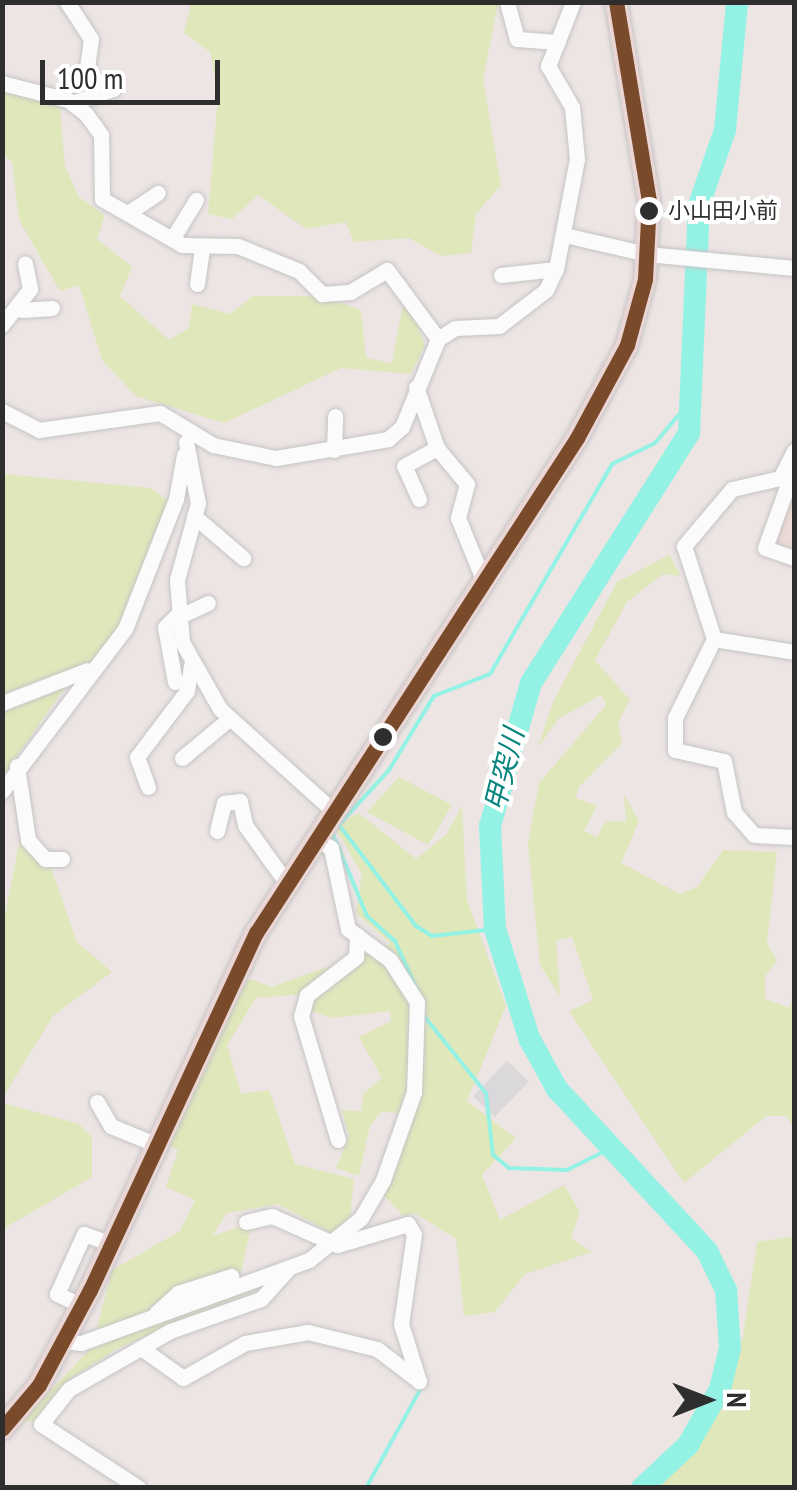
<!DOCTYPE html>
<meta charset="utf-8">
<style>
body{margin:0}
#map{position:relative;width:797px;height:1490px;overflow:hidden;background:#ece5e4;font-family:"PT Sans Narrow","Noto Sans JP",sans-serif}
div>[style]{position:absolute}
.industrial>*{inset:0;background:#dad8db;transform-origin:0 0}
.education>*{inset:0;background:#ebdad5}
.green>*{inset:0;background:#dfe7bb}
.stream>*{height:4px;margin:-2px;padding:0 2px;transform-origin:2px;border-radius:2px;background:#94f2e5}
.river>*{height:22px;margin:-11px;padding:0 11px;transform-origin:11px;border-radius:11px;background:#94f2e5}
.roads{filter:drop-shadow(0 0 2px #c6c4c5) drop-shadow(0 0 2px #c6c4c5)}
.minor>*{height:15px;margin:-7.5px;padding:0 7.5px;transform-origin:7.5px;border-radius:7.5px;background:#fcfbfb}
.highway>*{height:22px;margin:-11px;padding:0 11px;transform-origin:11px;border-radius:11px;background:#ead6d5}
.bus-1>*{height:15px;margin:-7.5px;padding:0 7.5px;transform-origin:7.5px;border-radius:7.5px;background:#7a4b2a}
.dots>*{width:28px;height:28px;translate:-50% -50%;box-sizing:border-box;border:5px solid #fff;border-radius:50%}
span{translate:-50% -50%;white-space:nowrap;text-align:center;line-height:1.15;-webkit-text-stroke:8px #fff;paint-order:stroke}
.bus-label{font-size:22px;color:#2e2e2e}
.left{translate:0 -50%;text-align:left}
.water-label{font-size:28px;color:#08847e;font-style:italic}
.frame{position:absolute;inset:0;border:5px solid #2e2e2e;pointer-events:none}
.north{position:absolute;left:657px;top:1350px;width:100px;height:100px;-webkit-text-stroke:8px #fff;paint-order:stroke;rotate:90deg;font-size:28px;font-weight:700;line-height:40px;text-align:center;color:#2e2e2e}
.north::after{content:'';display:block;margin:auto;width:35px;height:45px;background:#2e2e2e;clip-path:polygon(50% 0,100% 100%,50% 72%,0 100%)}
.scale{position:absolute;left:40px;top:60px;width:180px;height:45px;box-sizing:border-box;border:5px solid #2e2e2e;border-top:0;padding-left:12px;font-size:30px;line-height:35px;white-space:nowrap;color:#2e2e2e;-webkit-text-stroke:8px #fff;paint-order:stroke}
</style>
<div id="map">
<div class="industrial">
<div style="left:507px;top:1061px;width:30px;height:49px;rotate:44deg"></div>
</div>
<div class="education">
<div style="clip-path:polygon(794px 475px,794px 555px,769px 546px)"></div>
</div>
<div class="green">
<div style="clip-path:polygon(191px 3px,498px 3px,483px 80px,501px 185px,476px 214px,471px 253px,441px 256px,409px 238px,354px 242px,346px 222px,306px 229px,258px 195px,232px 219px,208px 214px,218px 95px,210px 52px,184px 33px)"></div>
<div style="clip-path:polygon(3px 83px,59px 96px,65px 167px,79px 197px,105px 215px,97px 239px,132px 267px,120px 296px,169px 340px,189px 328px,192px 304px,230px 314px,253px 296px,319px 296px,361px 310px,366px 358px,392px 363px,405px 295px,425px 345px,411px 374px,341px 368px,224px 423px,136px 396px,102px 360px,79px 285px,60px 291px,19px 220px,12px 162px,3px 155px)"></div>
<div style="clip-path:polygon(3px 474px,151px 488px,174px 505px,143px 607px,119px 641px,78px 669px,3px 776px)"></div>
<div style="clip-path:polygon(669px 555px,681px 576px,663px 574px,627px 602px,595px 660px,630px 700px,618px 723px,622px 743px,578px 788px,576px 798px,597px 806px,584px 831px,597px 837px,606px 821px,626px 822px,624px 794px,639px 821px,621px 863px,680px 894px,697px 887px,723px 850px,777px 852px,767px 943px,777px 961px,765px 976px,765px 999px,790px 1008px,794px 989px,794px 1129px,787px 1116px,766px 1116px,684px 1183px,569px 1011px,593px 1000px,572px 937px,556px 940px,560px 996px,540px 965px,528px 843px,539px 783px,606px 705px,601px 695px,558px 719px,538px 748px,553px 702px,617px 582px)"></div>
<div style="clip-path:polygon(399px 777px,452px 805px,428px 845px,367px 812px)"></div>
<div style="clip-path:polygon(462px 806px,467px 900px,506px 1006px,467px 1101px,516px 1138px,482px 1175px,500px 1220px,564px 1185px,580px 1212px,571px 1238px,592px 1252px,525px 1274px,495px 1312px,464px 1316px,456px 1239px,415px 1213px,404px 1217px,381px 1192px,402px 1114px,382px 1111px,370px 1125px,359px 1176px,336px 1168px,349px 1136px,342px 1110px,361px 1111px,363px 1094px,382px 1078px,359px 1037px,391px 1021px,390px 1011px,333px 1018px,307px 1010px,306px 994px,256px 998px,227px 1045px,241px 1094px,269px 1090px,295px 1164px,354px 1179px,350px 1217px,334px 1234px,278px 1204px,227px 1213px,212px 1236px,252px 1223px,239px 1282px,289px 1276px,118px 1348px,70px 1379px,33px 1422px,20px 1422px,92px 1347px,112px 1270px,180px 1231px,195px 1200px,166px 1187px,178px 1150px,165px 1144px,243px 987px,250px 979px,271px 987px,391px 944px,356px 913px,362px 874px,334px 826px,359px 813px,416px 859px,446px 835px)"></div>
<div style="clip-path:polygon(23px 823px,46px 854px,77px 942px,112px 972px,53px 1016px,3px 1097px,3px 926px)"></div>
<div style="clip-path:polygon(3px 1103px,79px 1124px,92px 1137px,92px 1177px,3px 1229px)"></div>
<div style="clip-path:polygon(794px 1236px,794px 1487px,660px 1487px,712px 1425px,743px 1337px,757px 1242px)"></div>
</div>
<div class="stream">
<div style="left:339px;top:825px;width:127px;rotate:52.7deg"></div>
<div style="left:416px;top:926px;width:19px;rotate:32deg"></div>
<div style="left:432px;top:936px;width:63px;rotate:-6.3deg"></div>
<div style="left:338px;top:826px;width:76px;rotate:-47.7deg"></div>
<div style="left:389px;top:770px;width:87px;rotate:-58.7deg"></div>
<div style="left:434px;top:696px;width:60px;rotate:-21.4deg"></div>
<div style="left:490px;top:674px;width:243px;rotate:-59.8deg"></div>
<div style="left:612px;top:464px;width:48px;rotate:-26deg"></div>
<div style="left:655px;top:443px;width:60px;rotate:-49.7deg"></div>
<div style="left:332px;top:832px;width:91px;rotate:67.4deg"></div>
<div style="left:367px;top:916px;width:38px;rotate:42deg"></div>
<div style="left:395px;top:941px;width:61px;rotate:65.9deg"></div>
<div style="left:424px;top:1016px;width:99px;rotate:51.2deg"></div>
<div style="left:486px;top:1093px;width:62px;rotate:83.6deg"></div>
<div style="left:493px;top:1155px;width:21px;rotate:39deg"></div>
<div style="left:509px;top:1168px;width:58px;rotate:2deg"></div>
<div style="left:567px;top:1170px;width:47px;rotate:-26.6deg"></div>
<div style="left:366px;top:1488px;width:116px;rotate:-61.2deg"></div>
</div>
<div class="river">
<div style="left:642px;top:1488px;width:63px;rotate:-43.1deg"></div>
<div style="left:688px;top:1445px;width:64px;rotate:-60.3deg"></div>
<div style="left:720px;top:1389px;width:42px;rotate:-76.3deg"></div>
<div style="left:730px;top:1348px;width:58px;rotate:-93.9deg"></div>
<div style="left:726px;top:1290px;width:43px;rotate:-116deg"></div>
<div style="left:707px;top:1251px;width:221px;rotate:-132.8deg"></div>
<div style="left:557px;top:1089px;width:58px;rotate:-118.8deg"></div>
<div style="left:529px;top:1038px;width:114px;rotate:-107.3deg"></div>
<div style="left:495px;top:929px;width:103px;rotate:-92.8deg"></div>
<div style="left:490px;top:826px;width:149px;rotate:-74deg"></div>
<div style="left:531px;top:683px;width:296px;rotate:-57.7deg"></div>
<div style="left:689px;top:433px;width:228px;rotate:-87.5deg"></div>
<div style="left:699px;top:205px;width:79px;rotate:-70.9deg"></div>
<div style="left:725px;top:130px;width:129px;rotate:-84.6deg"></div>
</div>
<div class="roads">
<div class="minor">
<div style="left:67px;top:2px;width:44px;rotate:57deg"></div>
<div style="left:91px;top:39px;width:35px;rotate:98deg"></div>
<div style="left:86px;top:74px;width:31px;rotate:29deg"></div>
<div style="left:113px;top:89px;width:43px;rotate:161.1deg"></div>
<div style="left:507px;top:2px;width:38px;rotate:75deg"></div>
<div style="left:517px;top:39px;width:41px;rotate:4.2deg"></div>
<div style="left:2px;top:83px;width:68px;rotate:14.4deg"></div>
<div style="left:68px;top:100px;width:23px;rotate:38deg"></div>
<div style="left:86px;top:114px;width:26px;rotate:54deg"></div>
<div style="left:101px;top:135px;width:64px;rotate:89.1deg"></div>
<div style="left:102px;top:199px;width:92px;rotate:29.9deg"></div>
<div style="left:182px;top:245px;width:56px;rotate:1deg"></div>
<div style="left:238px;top:246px;width:66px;rotate:22.3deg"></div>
<div style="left:299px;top:271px;width:33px;rotate:45deg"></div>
<div style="left:322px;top:294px;width:28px;rotate:-4deg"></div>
<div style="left:350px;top:292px;width:43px;rotate:-30.7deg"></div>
<div style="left:387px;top:270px;width:86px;rotate:53.5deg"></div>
<div style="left:128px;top:213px;width:36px;rotate:-34deg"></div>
<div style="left:569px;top:236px;width:80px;rotate:13deg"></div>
<div style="left:647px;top:254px;width:148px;rotate:5.4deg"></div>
<div style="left:172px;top:239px;width:46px;rotate:-58.4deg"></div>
<div style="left:501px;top:275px;width:55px;rotate:-6.2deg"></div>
<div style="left:197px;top:284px;width:35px;rotate:-82deg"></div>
<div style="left:22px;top:310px;width:30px;rotate:-4deg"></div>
<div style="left:2px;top:325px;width:46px;rotate:-52.1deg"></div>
<div style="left:30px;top:289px;width:26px;rotate:-101deg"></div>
<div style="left:416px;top:387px;width:65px;rotate:71deg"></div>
<div style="left:437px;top:448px;width:47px;rotate:50.2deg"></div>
<div style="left:467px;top:484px;width:35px;rotate:105deg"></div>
<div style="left:458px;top:518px;width:66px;rotate:67.7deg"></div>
<div style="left:2px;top:411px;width:42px;rotate:27.2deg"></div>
<div style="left:39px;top:430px;width:122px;rotate:-8deg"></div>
<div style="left:160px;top:413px;width:62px;rotate:31.1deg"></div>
<div style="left:213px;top:445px;width:64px;rotate:11.7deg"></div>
<div style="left:276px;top:458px;width:114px;rotate:-9.6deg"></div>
<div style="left:388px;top:439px;width:18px;rotate:-41deg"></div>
<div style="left:402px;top:427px;width:95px;rotate:-67.8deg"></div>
<div style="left:438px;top:339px;width:20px;rotate:-33deg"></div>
<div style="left:455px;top:328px;width:44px;rotate:-2.6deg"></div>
<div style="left:499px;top:326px;width:59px;rotate:-37.5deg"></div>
<div style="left:546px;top:290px;width:23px;rotate:-65deg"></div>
<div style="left:556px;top:269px;width:112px;rotate:-79.2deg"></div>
<div style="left:577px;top:159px;width:52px;rotate:-95.5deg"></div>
<div style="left:572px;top:107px;width:48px;rotate:-120.3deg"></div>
<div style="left:548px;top:66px;width:69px;rotate:-68.7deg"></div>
<div style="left:186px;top:442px;width:62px;rotate:78.9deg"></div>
<div style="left:198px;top:503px;width:80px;rotate:105.3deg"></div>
<div style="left:177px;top:580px;width:62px;rotate:85.4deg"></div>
<div style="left:182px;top:642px;width:77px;rotate:60.4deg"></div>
<div style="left:220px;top:709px;width:149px;rotate:42deg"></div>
<div style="left:334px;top:450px;width:34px;rotate:-88deg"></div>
<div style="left:794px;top:451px;width:30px;rotate:117deg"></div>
<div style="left:780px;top:478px;width:49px;rotate:167.1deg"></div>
<div style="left:732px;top:489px;width:75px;rotate:130.1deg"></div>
<div style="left:684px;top:546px;width:98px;rotate:72.1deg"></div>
<div style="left:714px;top:639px;width:88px;rotate:116.3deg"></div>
<div style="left:675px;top:718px;width:32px;rotate:90deg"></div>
<div style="left:675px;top:750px;width:50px;rotate:12.7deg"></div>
<div style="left:724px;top:761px;width:52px;rotate:78.9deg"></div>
<div style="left:734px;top:812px;width:30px;rotate:49deg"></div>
<div style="left:754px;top:835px;width:40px;rotate:2.9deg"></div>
<div style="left:794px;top:467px;width:86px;rotate:109.7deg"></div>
<div style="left:765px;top:548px;width:31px;rotate:19deg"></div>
<div style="left:419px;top:499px;width:36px;rotate:-114deg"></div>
<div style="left:404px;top:466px;width:38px;rotate:-29deg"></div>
<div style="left:194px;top:516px;width:65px;rotate:40.6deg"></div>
<div style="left:178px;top:617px;width:33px;rotate:-25deg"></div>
<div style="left:714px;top:639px;width:81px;rotate:9.2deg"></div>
<div style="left:175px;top:682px;width:56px;rotate:-100.3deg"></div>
<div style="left:165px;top:627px;width:18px;rotate:-45deg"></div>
<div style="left:2px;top:703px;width:91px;rotate:-21.2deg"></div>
<div style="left:182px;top:758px;width:61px;rotate:-39.7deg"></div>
<div style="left:17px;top:766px;width:75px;rotate:81.5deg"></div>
<div style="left:28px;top:840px;width:25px;rotate:48deg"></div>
<div style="left:45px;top:859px;width:17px"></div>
<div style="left:148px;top:787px;width:32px;rotate:-110deg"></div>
<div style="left:137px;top:757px;width:83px;rotate:-52.9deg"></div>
<div style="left:187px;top:691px;width:26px;rotate:-81deg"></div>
<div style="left:2px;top:791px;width:203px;rotate:-52.8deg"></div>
<div style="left:125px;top:629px;width:140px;rotate:-68.6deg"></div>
<div style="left:176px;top:499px;width:45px;rotate:-79.7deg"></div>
<div style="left:217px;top:831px;width:29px;rotate:-76deg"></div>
<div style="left:224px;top:803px;width:16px;rotate:-7deg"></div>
<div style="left:240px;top:801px;width:25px;rotate:78deg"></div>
<div style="left:245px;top:825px;width:70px;rotate:54.3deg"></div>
<div style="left:97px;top:1102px;width:28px;rotate:60deg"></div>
<div style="left:111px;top:1126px;width:50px;rotate:22.4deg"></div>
<div style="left:338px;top:1140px;width:129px;rotate:-106.6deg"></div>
<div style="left:301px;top:1016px;width:22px;rotate:-74deg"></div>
<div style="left:307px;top:995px;width:62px;rotate:-37.8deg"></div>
<div style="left:356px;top:957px;width:22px;rotate:-87deg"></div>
<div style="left:246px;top:1222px;width:27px;rotate:-13deg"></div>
<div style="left:272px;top:1216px;width:71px;rotate:24deg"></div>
<div style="left:337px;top:1245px;width:74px;rotate:-16.5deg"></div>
<div style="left:408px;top:1224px;width:12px;rotate:59deg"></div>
<div style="left:414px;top:1234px;width:91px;rotate:98.2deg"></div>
<div style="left:401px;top:1324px;width:60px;rotate:72.5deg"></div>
<div style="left:82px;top:1306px;width:28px;rotate:-154deg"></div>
<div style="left:57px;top:1294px;width:66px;rotate:-65.8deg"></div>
<div style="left:84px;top:1234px;width:29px;rotate:20deg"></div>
<div style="left:156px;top:1313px;width:30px;rotate:-42deg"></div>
<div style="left:178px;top:1293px;width:56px;rotate:-17.8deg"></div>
<div style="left:64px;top:1341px;width:17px;rotate:7deg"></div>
<div style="left:81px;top:1343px;width:243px;rotate:-20deg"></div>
<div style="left:309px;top:1260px;width:67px;rotate:-38.9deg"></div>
<div style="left:361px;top:1218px;width:44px;rotate:-59.9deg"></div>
<div style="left:383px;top:1180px;width:93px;rotate:-70.6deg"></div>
<div style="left:414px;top:1092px;width:90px;rotate:-88.1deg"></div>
<div style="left:417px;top:1002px;width:50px;rotate:-122.7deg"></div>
<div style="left:390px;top:960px;width:52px;rotate:-143.6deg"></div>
<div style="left:348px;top:929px;width:83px;rotate:-101.9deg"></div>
<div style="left:331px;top:848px;width:21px;rotate:-149deg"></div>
<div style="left:141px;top:1348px;width:52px;rotate:35.5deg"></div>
<div style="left:183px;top:1378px;width:71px;rotate:-29.4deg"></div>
<div style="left:245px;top:1343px;width:64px;rotate:-9.9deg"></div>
<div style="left:308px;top:1332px;width:71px;rotate:13.8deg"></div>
<div style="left:377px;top:1349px;width:53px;rotate:37.3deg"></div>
<div style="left:139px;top:1488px;width:117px;rotate:-146.9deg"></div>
<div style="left:41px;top:1424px;width:45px;rotate:-51.3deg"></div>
<div style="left:69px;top:1389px;width:116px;rotate:-29.9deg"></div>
<div style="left:170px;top:1331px;width:96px;rotate:-19.4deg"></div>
<div style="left:261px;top:1299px;width:39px;rotate:-48deg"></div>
</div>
<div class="highway">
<div style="left:2px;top:1429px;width:57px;rotate:-49.9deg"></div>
<div style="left:39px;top:1385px;width:108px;rotate:-61.8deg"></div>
<div style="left:90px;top:1290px;width:394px;rotate:-65.1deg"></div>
<div style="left:256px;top:933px;width:590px;rotate:-57.04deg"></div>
<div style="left:577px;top:438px;width:106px;rotate:-61.7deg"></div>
<div style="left:627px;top:345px;width:68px;rotate:-74.7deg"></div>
<div style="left:645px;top:279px;width:78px;rotate:-87.1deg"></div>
<div style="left:649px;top:201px;width:202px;rotate:-99.4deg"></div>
</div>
</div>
<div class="bus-1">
<div style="left:2px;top:1429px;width:57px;rotate:-49.9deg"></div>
<div style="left:39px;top:1385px;width:108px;rotate:-61.8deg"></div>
<div style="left:90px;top:1290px;width:394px;rotate:-65.1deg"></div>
<div style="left:256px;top:933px;width:590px;rotate:-57.04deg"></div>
<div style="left:577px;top:438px;width:106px;rotate:-61.7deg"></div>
<div style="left:627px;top:345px;width:68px;rotate:-74.7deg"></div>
<div style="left:645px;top:279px;width:78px;rotate:-87.1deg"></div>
<div style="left:649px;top:201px;width:202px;rotate:-99.4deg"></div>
</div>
<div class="dots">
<div style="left:649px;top:211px;background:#2e2e2e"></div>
<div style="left:383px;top:737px;background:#2e2e2e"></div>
</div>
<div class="bus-label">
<span class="left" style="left:668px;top:211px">小山田小前</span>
</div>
<div class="water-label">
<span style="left:504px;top:770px;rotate:-76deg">甲突川</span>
</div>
<div class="frame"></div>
<div class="north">N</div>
<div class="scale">100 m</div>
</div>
